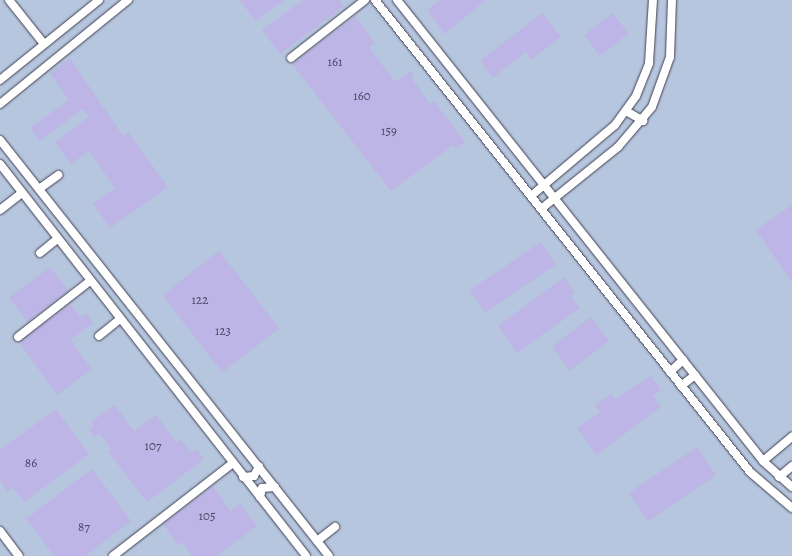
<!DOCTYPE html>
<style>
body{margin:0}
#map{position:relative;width:792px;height:556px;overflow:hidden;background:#f5ebd7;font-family:Alegreya,serif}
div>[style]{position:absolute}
.industrial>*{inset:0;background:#b6c6de;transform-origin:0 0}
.building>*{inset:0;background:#bcb5e5;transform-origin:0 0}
.roads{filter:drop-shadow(0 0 1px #424052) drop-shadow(0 0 1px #424052)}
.minor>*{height:8px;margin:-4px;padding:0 4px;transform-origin:4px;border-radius:4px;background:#fff}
span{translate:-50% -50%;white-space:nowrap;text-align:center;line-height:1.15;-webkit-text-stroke:3.5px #fdfcf7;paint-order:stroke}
.number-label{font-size:13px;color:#484766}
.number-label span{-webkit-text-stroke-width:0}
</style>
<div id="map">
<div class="industrial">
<div style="left:0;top:0;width:792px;height:556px"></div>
</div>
<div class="building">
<div style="clip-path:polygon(240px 0,284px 0,255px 21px)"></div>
<div style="clip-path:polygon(303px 0,340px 0,344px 6px,280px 54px,262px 30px)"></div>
<div style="clip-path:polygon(440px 0,486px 0,445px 34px,427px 10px)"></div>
<div style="clip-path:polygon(542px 13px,561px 37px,531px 60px,526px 52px,493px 78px,480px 61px)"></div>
<div style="left:613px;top:13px;width:26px;height:36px;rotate:53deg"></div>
<div style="clip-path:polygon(355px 16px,375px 43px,369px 47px,395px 82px,411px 71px,414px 75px,411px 77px,430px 104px,434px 101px,465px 142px,456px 149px,453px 145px,391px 191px,292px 64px)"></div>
<div style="clip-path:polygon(70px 58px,123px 136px,128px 132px,168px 187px,110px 228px,93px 204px,115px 188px,89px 151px,71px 164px,55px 142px,89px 117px,83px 109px,40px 141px,30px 128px,69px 100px,50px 73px)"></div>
<div style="clip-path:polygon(792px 205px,792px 283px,756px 230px)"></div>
<div style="left:541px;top:242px;width:27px;height:86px;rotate:56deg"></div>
<div style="left:219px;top:251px;width:98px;height:72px;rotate:52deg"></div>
<div style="left:50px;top:267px;width:30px;height:51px;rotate:53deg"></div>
<div style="clip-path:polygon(564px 277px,575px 293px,571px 296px,580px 308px,517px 353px,498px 326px)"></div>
<div style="clip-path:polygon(70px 304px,81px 317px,86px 313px,93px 323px,70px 340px,92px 369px,57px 395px,19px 342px)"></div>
<div style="left:591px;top:317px;width:30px;height:49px;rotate:53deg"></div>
<div style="clip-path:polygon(651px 376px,661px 390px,653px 396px,661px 407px,596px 455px,577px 428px,600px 412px,595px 405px,611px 394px,615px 399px)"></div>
<div style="clip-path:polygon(115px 405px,134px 431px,156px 415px,177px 443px,181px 440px,191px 453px,196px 449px,204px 459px,147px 502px,108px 452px,111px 449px,100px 434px,94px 437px,89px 430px,94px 427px,91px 422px)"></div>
<div style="clip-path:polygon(56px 409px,89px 454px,24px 502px,13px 488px,8px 492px,0 481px,0 450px)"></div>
<div style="left:697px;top:447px;width:34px;height:82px;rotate:56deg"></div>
<div style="clip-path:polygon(92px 469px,131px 521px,85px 556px,54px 556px,26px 519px)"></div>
<div style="clip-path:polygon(213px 486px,230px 511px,240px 504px,257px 526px,217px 556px,192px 556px,182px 542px,178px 545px,163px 524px)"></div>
</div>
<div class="roads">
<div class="minor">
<div style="left:9px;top:0;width:56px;rotate:51.5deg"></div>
<div style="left:375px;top:0;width:603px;rotate:51.53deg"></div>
<div style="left:750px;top:472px;width:55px;rotate:40.6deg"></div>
<div style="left:397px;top:0;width:589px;rotate:51.55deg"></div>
<div style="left:763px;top:461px;width:39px;rotate:42deg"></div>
<div style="left:291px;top:58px;width:94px;rotate:-38.1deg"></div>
<div style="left:0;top:80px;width:127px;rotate:-38.9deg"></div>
<div style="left:0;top:104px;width:165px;rotate:-39.1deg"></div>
<div style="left:626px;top:111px;width:20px;rotate:30deg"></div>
<div style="left:0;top:140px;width:530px;rotate:51.66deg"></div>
<div style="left:0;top:164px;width:497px;rotate:52deg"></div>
<div style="left:39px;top:189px;width:24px;rotate:-36deg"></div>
<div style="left:531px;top:196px;width:110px;rotate:-40.2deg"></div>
<div style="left:615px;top:125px;width:36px;rotate:-54deg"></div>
<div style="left:636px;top:96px;width:35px;rotate:-68deg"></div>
<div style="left:649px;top:63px;width:63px;rotate:-86.4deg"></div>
<div style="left:541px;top:209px;width:99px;rotate:-38.8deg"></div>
<div style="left:618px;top:147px;width:52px;rotate:-49.6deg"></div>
<div style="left:652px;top:107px;width:53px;rotate:-70.2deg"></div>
<div style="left:670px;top:57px;width:57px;rotate:-88deg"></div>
<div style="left:0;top:210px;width:28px;rotate:-38deg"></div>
<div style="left:40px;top:253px;width:22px;rotate:-39deg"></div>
<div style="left:99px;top:336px;width:27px;rotate:-39deg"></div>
<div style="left:18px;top:337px;width:91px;rotate:-37.9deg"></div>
<div style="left:670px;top:372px;width:18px;rotate:-43deg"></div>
<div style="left:681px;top:386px;width:18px;rotate:-38deg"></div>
<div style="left:763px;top:461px;width:38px;rotate:-40deg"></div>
<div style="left:243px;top:477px;width:11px;rotate:-5deg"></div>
<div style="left:254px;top:476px;width:11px;rotate:-63deg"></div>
<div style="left:779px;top:477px;width:17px;rotate:-40deg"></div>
<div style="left:260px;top:497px;width:9px;rotate:-77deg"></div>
<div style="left:262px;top:488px;width:13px;rotate:-4deg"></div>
<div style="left:0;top:531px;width:31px;rotate:53deg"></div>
<div style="left:317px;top:541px;width:23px;rotate:-38deg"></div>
<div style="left:113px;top:556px;width:152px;rotate:-37.8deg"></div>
</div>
</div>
<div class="number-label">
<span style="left:335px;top:62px">161</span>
<span style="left:362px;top:96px">160</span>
<span style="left:389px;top:131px">159</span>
<span style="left:200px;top:300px">122</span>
<span style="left:223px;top:331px">123</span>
<span style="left:153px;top:446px">107</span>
<span style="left:31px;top:463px">86</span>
<span style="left:207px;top:516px">105</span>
<span style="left:84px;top:527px">87</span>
</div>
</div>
